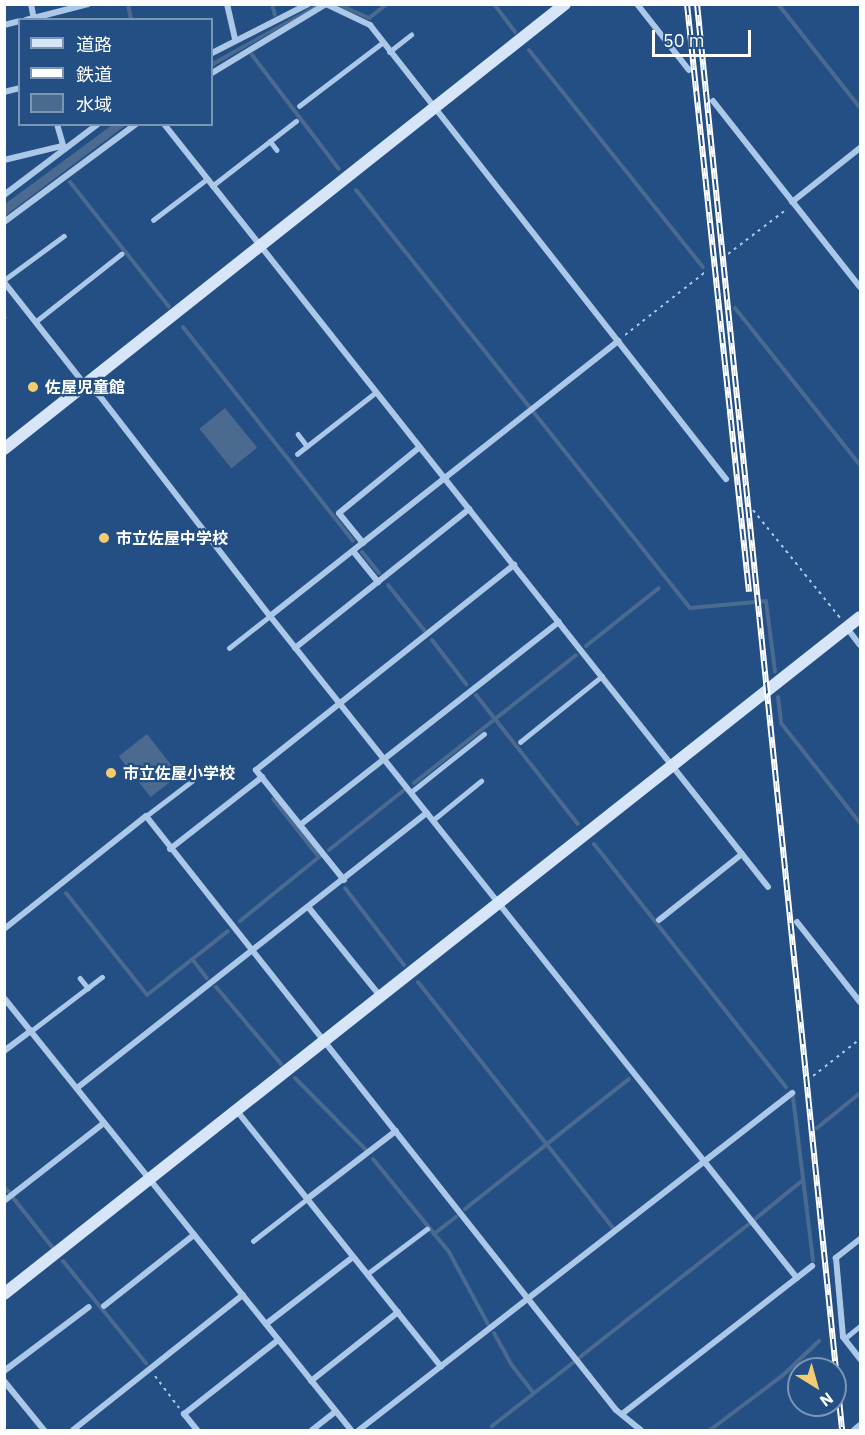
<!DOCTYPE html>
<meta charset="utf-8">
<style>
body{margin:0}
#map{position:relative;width:865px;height:1435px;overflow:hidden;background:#234f84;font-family:"IBM Plex Sans","Noto Sans JP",sans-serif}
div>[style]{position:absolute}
.water>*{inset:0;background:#4a6a90;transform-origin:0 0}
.stream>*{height:4px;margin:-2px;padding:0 2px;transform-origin:2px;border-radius:2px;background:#4a6a90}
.path>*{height:2px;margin-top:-1px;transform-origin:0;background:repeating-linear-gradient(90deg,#acc8e8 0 3px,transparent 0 7.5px)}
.lane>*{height:4.5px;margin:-2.25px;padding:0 2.25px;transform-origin:2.25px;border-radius:2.25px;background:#acc8e8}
.street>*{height:6px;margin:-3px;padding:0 3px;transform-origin:3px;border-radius:3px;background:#acc8e8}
.secondary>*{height:12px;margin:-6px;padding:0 6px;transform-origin:6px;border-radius:6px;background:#d6e5f7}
.rail>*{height:6px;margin-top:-3px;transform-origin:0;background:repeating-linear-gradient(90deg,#234f84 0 11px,#fff 0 22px);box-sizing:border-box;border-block:2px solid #fff}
.dots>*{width:16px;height:16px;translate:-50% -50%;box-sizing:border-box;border:3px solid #234f84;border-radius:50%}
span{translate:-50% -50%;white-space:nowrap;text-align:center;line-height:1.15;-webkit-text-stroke:4.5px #234f84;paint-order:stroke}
.poi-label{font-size:16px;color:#fff;font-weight:700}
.left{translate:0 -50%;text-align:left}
.frame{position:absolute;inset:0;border:6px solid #fff;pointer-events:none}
.legend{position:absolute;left:18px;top:18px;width:195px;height:108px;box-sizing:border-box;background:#234f84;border:2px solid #7b95b5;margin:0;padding:8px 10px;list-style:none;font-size:18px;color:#fff}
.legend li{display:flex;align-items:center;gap:12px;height:30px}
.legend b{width:30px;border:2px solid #7b95b5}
.north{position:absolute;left:787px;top:1357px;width:60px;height:60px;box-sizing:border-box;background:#234f84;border:2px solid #7b95b5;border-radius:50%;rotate:143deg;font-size:16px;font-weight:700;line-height:24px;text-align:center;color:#fff}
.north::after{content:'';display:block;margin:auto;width:21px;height:27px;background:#f4cb6f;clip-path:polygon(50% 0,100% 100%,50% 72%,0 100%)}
.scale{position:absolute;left:652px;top:30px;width:99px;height:27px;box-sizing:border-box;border:3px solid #fff;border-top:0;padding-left:8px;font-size:18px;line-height:21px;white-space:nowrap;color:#fff;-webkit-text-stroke:4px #234f84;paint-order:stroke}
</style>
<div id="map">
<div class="water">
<div style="clip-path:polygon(315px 5px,316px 7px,212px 67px,212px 62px)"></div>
<div style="clip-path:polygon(112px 125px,126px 125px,5px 216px,5px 204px)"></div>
<div style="left:225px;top:408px;width:51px;height:33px;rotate:51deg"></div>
<div style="left:147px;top:734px;width:52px;height:36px;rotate:52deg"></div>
</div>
<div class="stream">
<div style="left:128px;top:4px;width:16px;rotate:79deg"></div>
<div style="left:272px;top:4px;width:11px;rotate:75deg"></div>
<div style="left:494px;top:4px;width:35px;rotate:53deg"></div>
<div style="left:778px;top:4px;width:132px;rotate:51.7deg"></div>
<div style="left:342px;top:6px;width:30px;rotate:24deg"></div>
<div style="left:369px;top:18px;width:23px;rotate:-38deg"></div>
<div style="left:529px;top:50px;width:278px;rotate:51.3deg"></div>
<div style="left:252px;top:55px;width:143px;rotate:52.7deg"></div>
<div style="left:70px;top:182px;width:159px;rotate:51.6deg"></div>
<div style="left:356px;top:190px;width:535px;rotate:51.37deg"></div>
<div style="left:690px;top:608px;width:76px;rotate:-5.3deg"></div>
<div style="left:766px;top:601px;width:71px;rotate:82.7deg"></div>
<div style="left:735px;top:308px;width:201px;rotate:51.5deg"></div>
<div style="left:183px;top:327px;width:273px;rotate:51.5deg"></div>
<div style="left:362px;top:552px;width:27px;rotate:51deg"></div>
<div style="left:388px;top:585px;width:58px;rotate:51.3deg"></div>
<div style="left:432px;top:640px;width:56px;rotate:52.3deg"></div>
<div style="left:586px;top:646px;width:93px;rotate:-38.5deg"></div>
<div style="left:476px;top:695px;width:164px;rotate:51.7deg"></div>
<div style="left:778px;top:697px;width:26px;rotate:83deg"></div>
<div style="left:781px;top:723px;width:127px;rotate:51.7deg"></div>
<div style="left:414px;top:783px;width:206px;rotate:-38.3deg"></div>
<div style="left:594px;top:844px;width:310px;rotate:51.7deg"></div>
<div style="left:329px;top:850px;width:95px;rotate:-38.6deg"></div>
<div style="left:345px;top:888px;width:97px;rotate:52.5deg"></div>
<div style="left:66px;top:893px;width:130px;rotate:51.5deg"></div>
<div style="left:147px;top:995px;width:103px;rotate:-38.3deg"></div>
<div style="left:240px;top:921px;width:102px;rotate:-39deg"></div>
<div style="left:319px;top:857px;width:74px;rotate:-128.4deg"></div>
<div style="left:192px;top:959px;width:24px;rotate:52deg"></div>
<div style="left:418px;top:982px;width:313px;rotate:51.6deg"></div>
<div style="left:216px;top:987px;width:101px;rotate:49.8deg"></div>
<div style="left:295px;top:1078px;width:100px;rotate:45.4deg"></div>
<div style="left:793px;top:1097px;width:165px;rotate:83deg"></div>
<div style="left:817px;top:1128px;width:55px;rotate:-39.1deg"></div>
<div style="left:373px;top:1159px;width:120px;rotate:50.7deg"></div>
<div style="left:449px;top:1252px;width:82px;rotate:61.6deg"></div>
<div style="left:4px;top:1187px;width:8px;rotate:45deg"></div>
<div style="left:14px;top:1199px;width:61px;rotate:51.6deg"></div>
<div style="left:465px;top:1209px;width:209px;rotate:-38.4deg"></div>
<div style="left:755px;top:1219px;width:62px;rotate:-39.1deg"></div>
<div style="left:434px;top:1234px;width:28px;rotate:-38deg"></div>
<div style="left:63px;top:1261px;width:132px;rotate:50.9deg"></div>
<div style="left:494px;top:1333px;width:35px;rotate:61deg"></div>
<div style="left:511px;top:1364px;width:37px;rotate:52deg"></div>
<div style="left:580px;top:1357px;width:215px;rotate:-38.2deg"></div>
<div style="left:492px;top:1426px;width:104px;rotate:-38deg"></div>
<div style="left:710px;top:1430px;width:90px;rotate:-36.9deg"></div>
<div style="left:782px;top:1376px;width:51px;rotate:-43.4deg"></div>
</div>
<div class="path">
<div style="left:728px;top:254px;width:74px;rotate:-37.3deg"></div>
<div style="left:4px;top:316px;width:3px;rotate:45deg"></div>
<div style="left:625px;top:335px;width:105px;rotate:-38.1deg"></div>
<div style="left:753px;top:510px;width:139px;rotate:51.1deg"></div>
<div style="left:813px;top:1076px;width:60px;rotate:-38.2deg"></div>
<div style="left:155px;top:1376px;width:40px;rotate:53deg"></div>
</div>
<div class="lane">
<div style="left:389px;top:52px;width:28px;rotate:-38deg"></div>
<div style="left:299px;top:106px;width:104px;rotate:-37.2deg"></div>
<div style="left:270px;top:141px;width:11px;rotate:52deg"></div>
<div style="left:212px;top:186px;width:106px;rotate:-37.7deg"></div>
<div style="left:153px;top:220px;width:68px;rotate:-37.2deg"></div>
<div style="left:4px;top:280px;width:74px;rotate:-36.3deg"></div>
<div style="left:35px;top:322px;width:110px;rotate:-38.3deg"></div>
<div style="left:298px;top:434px;width:15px;rotate:53deg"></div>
<div style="left:297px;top:454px;width:100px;rotate:-38.1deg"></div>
<div style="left:229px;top:648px;width:52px;rotate:-38deg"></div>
<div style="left:520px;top:742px;width:105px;rotate:-38.8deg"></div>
<div style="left:411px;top:792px;width:93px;rotate:-38.5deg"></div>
<div style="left:146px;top:816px;width:58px;rotate:-37.3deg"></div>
<div style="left:433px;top:820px;width:62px;rotate:-39.1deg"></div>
<div style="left:80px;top:978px;width:13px;rotate:51deg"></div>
<div style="left:31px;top:1031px;width:89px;rotate:-37.3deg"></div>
<div style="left:253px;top:1241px;width:68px;rotate:-37.9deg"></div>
<div style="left:367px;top:1274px;width:75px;rotate:-36.9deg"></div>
<div style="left:844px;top:1339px;width:21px;rotate:-39deg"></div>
</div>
<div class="street">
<div style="left:31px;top:4px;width:15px;rotate:79deg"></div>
<div style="left:227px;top:4px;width:37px;rotate:77deg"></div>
<div style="left:326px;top:4px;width:49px;rotate:25.5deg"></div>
<div style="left:370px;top:25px;width:577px;rotate:51.9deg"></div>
<div style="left:637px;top:4px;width:84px;rotate:51.8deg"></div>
<div style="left:26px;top:20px;width:64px;rotate:-14.5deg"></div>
<div style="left:4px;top:25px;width:16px;rotate:-14deg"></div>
<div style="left:212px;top:53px;width:108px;rotate:-27deg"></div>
<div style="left:212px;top:73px;width:133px;rotate:-31.2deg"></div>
<div style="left:4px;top:92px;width:16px;rotate:-14deg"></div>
<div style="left:713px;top:101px;width:237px;rotate:51.7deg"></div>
<div style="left:57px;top:124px;width:26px;rotate:74deg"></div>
<div style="left:164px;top:124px;width:973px;rotate:51.63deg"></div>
<div style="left:4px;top:160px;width:60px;rotate:-13.6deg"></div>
<div style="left:4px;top:195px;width:118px;rotate:-37.1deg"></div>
<div style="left:792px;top:202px;width:87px;rotate:-38.5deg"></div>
<div style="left:4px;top:222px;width:164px;rotate:-36.6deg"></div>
<div style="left:4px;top:282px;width:131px;rotate:51.8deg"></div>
<div style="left:85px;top:385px;width:17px;rotate:36deg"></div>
<div style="left:99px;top:395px;width:279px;rotate:52.3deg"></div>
<div style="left:270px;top:616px;width:846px;rotate:51.48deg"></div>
<div style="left:363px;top:543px;width:38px;rotate:-129deg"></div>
<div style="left:339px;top:513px;width:104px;rotate:-39.2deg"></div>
<div style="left:353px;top:551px;width:40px;rotate:51deg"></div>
<div style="left:270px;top:616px;width:444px;rotate:-38.3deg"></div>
<div style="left:847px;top:628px;width:21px;rotate:53deg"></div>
<div style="left:295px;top:648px;width:223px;rotate:-38.6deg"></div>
<div style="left:300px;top:825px;width:329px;rotate:-38.1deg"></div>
<div style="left:170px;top:849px;width:117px;rotate:-38deg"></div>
<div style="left:344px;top:880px;width:141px;rotate:-128.7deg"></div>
<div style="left:256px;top:770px;width:330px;rotate:-38.5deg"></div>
<div style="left:309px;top:908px;width:113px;rotate:51.1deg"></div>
<div style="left:659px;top:920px;width:106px;rotate:-38.5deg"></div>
<div style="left:797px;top:922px;width:102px;rotate:51.8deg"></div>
<div style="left:4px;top:929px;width:181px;rotate:-38.5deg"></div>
<div style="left:146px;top:816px;width:757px;rotate:51.65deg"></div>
<div style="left:616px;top:1410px;width:32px;rotate:39deg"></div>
<div style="left:4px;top:998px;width:554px;rotate:51.23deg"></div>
<div style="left:4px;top:1051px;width:34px;rotate:-37deg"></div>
<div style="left:77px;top:1088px;width:445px;rotate:-38.2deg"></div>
<div style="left:237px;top:1111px;width:327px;rotate:51.4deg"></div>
<div style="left:307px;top:1199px;width:112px;rotate:-37.4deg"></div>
<div style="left:4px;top:1201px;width:127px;rotate:-38deg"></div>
<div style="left:860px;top:1239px;width:31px;rotate:142deg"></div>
<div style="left:836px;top:1258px;width:79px;rotate:84.9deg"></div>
<div style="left:843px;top:1337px;width:28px;rotate:52deg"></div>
<div style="left:104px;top:1306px;width:115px;rotate:-38.3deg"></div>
<div style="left:266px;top:1324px;width:110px;rotate:-37.6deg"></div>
<div style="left:4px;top:1371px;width:106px;rotate:-37deg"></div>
<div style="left:4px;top:1381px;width:63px;rotate:50.8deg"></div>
<div style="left:311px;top:1381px;width:111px;rotate:-38.4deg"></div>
<div style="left:622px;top:1414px;width:241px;rotate:-37.9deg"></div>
<div style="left:73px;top:1430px;width:217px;rotate:-38.5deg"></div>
<div style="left:197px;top:1430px;width:21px;rotate:-129deg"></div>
<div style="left:184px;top:1414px;width:120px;rotate:-38.2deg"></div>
<div style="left:312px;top:1430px;width:29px;rotate:-38deg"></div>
<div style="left:359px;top:1430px;width:549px;rotate:-37.89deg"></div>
<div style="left:854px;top:1430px;width:8px;rotate:-40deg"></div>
</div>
<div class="secondary">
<div style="left:4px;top:449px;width:716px;rotate:-38.42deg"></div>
<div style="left:4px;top:1294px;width:1091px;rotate:-38.34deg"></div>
</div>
<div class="rail">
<div style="left:687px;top:4px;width:591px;rotate:83.98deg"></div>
<div style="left:697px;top:4px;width:1433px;rotate:84.19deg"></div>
</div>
<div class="dots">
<div style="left:33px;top:387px;background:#f4cb6f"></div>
<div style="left:104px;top:538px;background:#f4cb6f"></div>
<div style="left:111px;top:773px;background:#f4cb6f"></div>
</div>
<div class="poi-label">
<span class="left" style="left:45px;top:387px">佐屋児童館</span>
<span class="left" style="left:116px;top:538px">市立佐屋中学校</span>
<span class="left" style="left:123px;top:773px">市立佐屋小学校</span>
</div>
<div class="frame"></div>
<ul class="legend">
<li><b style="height:8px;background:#d6e5f7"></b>道路</li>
<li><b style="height:8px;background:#fff"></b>鉄道</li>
<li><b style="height:16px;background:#4a6a90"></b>水域</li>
</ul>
<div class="north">N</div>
<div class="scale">50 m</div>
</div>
